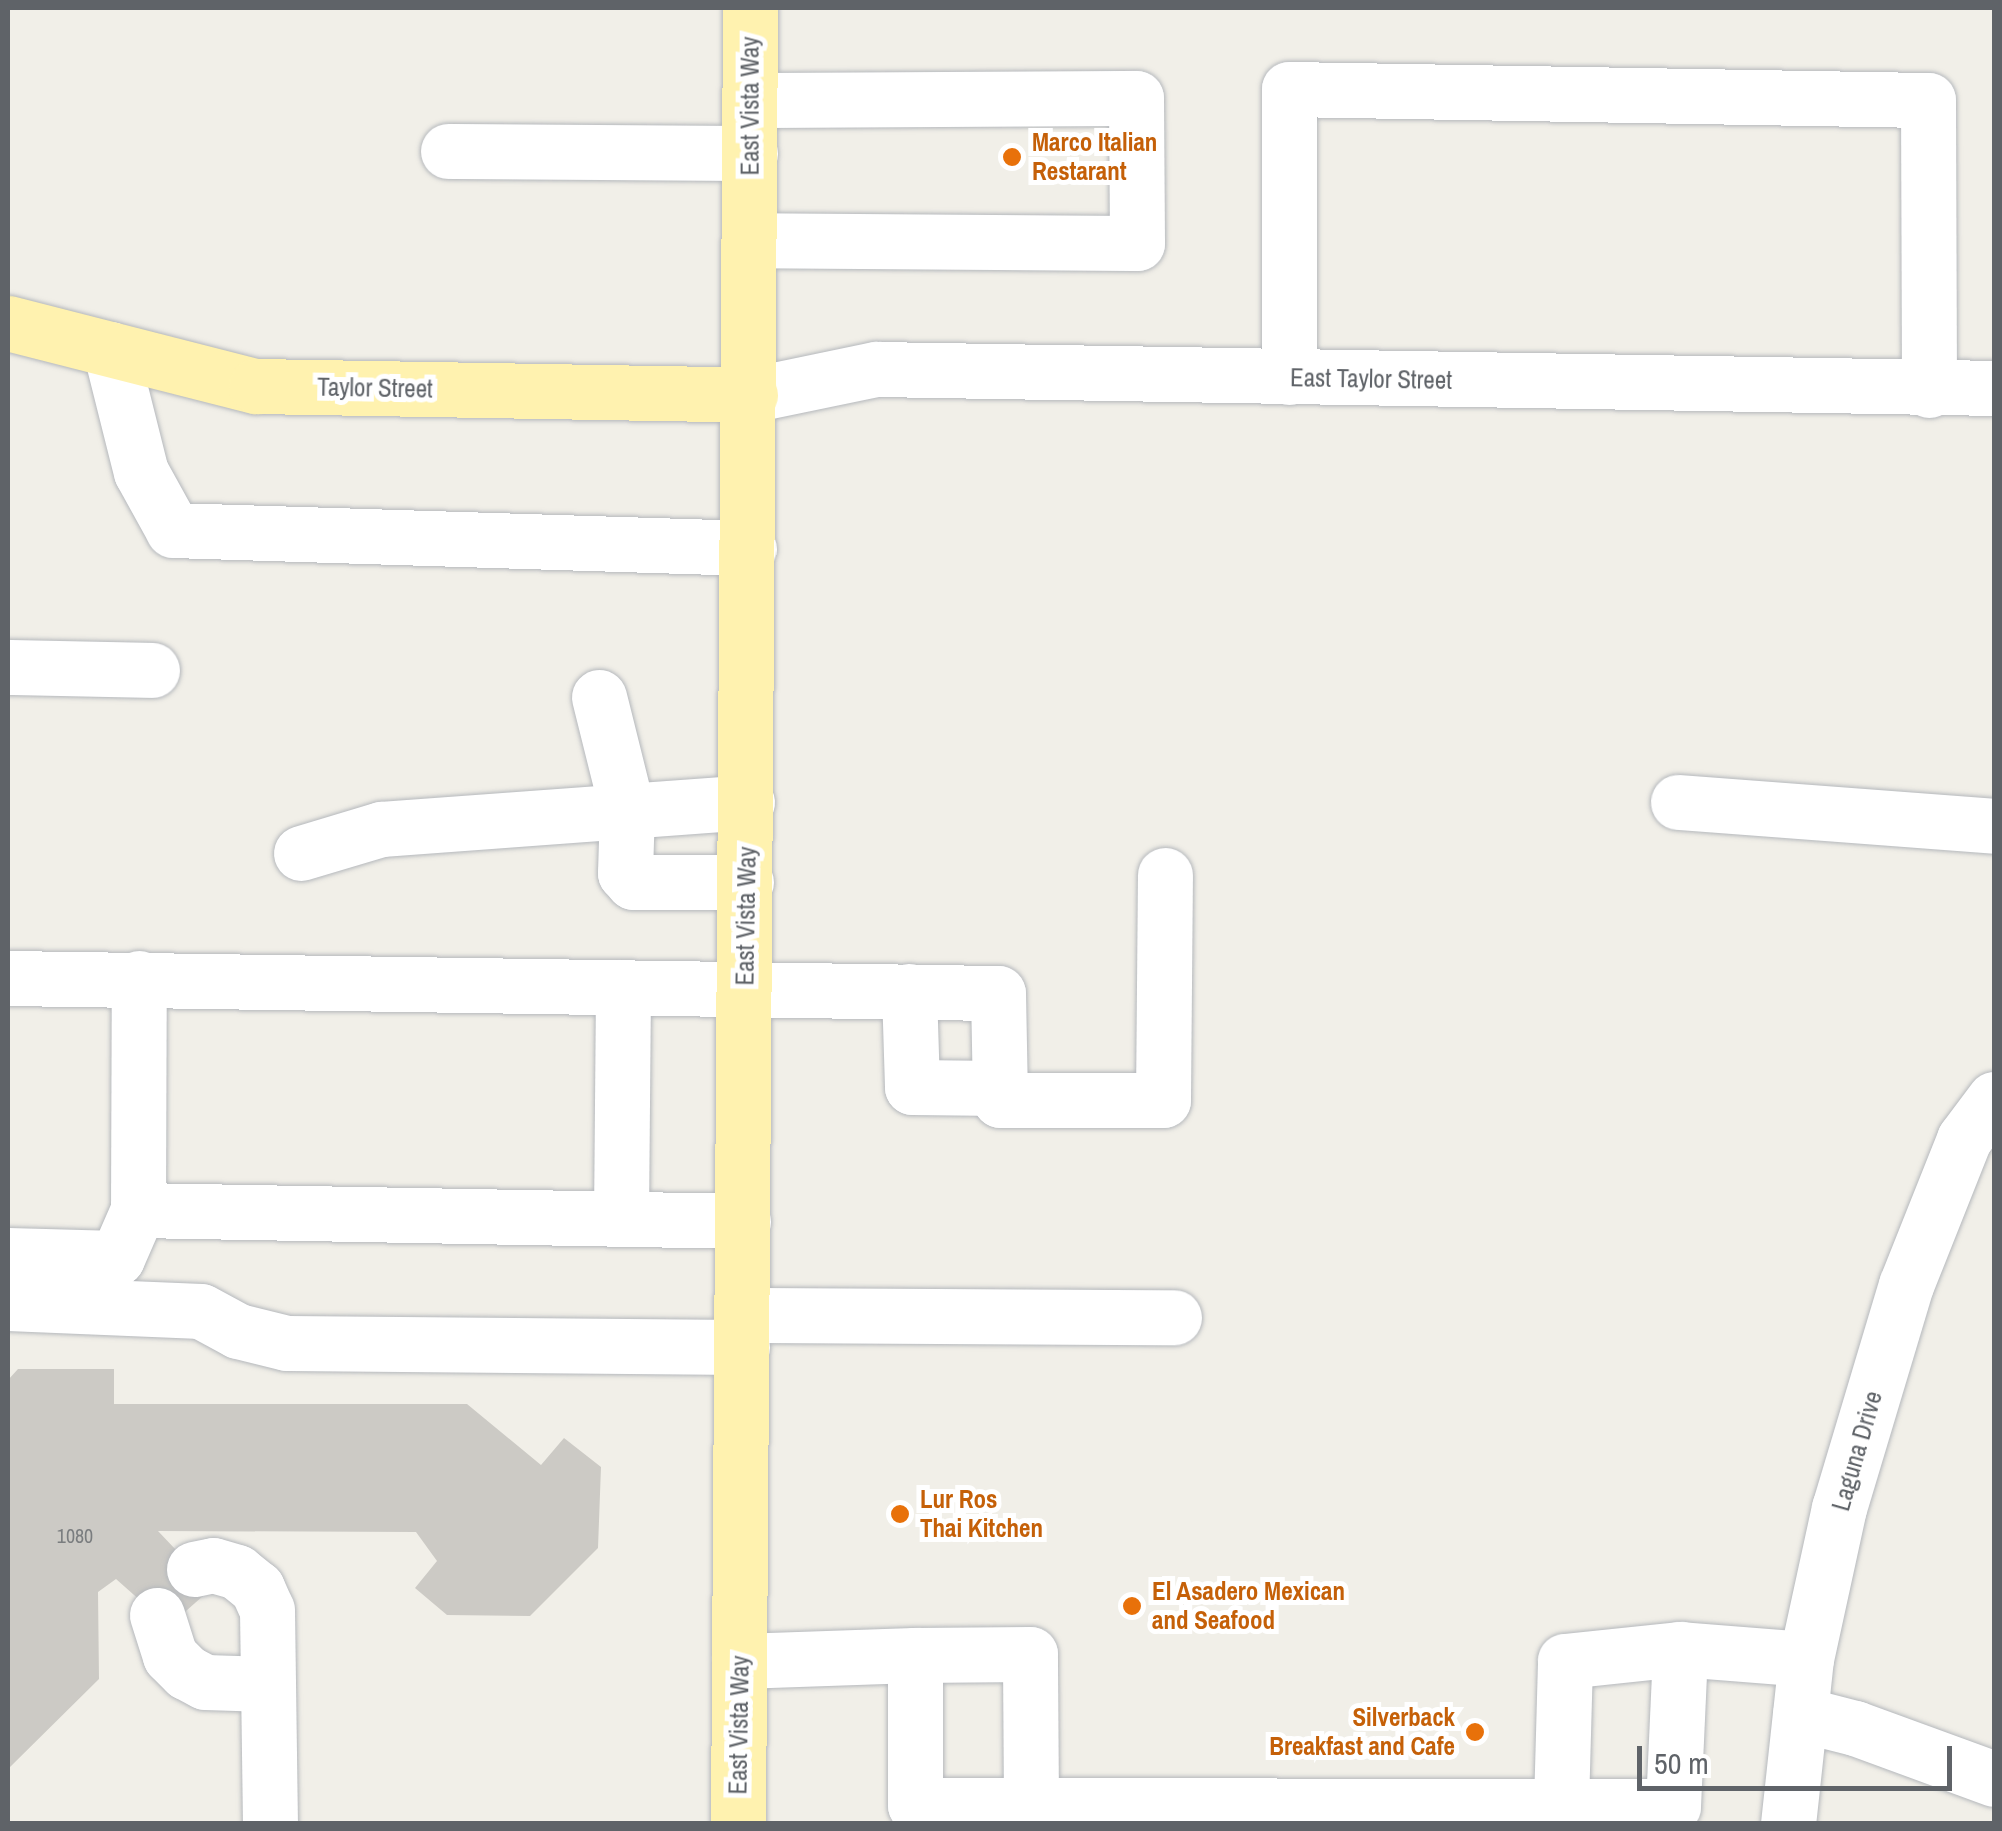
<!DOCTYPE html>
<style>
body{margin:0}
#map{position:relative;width:2002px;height:1831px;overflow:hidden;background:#f1efe8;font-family:"Archivo Narrow",sans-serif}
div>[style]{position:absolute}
.building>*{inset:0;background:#cccac5}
.roads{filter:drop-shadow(0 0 2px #b5b8bc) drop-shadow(0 0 2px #b5b8bc)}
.minor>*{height:55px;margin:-27.5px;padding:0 27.5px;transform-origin:27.5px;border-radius:27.5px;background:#fff}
.major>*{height:55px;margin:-27.5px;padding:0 27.5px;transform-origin:27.5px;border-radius:27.5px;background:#fff2af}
.dots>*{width:28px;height:28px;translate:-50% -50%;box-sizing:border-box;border:5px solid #fff;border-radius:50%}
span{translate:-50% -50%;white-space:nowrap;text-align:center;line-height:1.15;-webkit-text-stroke:10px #fff;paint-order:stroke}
.number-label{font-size:20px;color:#7a7d7f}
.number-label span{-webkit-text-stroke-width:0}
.street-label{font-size:25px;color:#5f6368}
.food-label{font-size:25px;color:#c56008;font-weight:700}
.left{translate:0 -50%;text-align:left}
.right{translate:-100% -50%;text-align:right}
.frame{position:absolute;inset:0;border:10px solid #5f6368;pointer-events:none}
.scale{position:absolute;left:1637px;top:1746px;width:315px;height:45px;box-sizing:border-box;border:5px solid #5f6368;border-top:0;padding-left:12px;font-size:30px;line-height:35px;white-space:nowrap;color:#5f6368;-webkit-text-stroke:8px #fff;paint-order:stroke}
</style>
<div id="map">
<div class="building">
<div style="clip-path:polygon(18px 1369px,114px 1369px,114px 1404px,467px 1404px,541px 1465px,564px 1438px,601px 1467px,598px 1548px,530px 1616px,447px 1615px,415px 1588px,437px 1561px,416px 1532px,158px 1531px,212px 1588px,169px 1626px,116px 1579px,98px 1592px,99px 1679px,8px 1769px,8px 1380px)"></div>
</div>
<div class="roads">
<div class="minor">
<div style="left:750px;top:100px;width:386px;rotate:-0.3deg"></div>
<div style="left:1136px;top:98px;width:145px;rotate:89.6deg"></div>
<div style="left:1137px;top:243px;width:387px;rotate:-179.6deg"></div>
<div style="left:448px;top:151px;width:302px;rotate:0.4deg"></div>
<div style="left:110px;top:349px;width:127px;rotate:75.9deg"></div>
<div style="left:141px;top:472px;width:66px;rotate:61.1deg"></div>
<div style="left:173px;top:530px;width:576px;rotate:1.79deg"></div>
<div style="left:1289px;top:377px;width:288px;rotate:-90deg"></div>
<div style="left:1289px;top:89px;width:639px;rotate:0.99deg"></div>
<div style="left:1928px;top:100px;width:290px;rotate:89.8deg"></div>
<div style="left:750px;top:395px;width:129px;rotate:-11.7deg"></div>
<div style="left:876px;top:369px;width:1118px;rotate:0.97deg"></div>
<div style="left:8px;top:667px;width:144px;rotate:1.2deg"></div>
<div style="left:599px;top:697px;width:115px;rotate:76deg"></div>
<div style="left:627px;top:809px;width:64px;rotate:91.8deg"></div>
<div style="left:625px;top:873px;width:12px;rotate:48deg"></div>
<div style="left:633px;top:882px;width:113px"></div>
<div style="left:1678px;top:802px;width:317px;rotate:4.3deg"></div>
<div style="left:301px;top:853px;width:84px;rotate:-16.7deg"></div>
<div style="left:381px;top:829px;width:367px;rotate:-4.2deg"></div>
<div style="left:8px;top:978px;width:990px;rotate:0.87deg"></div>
<div style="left:998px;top:993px;width:107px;rotate:88.9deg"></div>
<div style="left:1000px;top:1100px;width:163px"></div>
<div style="left:1163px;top:1100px;width:225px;rotate:-89.5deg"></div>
<div style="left:909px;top:991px;width:96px;rotate:88.2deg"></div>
<div style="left:912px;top:1087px;width:88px;rotate:0.7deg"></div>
<div style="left:138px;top:1210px;width:605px;rotate:1.04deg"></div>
<div style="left:621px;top:1218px;width:231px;rotate:-89.5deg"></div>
<div style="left:8px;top:1255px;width:109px;rotate:1.6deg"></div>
<div style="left:117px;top:1258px;width:52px;rotate:-66.4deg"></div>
<div style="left:138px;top:1210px;width:232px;rotate:-89.8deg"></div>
<div style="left:8px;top:1303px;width:193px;rotate:2.4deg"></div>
<div style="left:201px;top:1311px;width:42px;rotate:28.4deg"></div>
<div style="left:238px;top:1331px;width:50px;rotate:13.8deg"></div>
<div style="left:287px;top:1343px;width:455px;rotate:0.5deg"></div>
<div style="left:742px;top:1315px;width:432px;rotate:0.3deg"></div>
<div style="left:194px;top:1569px;width:19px;rotate:-12deg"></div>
<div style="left:213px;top:1565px;width:25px;rotate:16deg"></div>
<div style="left:237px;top:1572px;width:26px;rotate:39deg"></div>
<div style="left:257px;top:1588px;width:24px;rotate:66deg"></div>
<div style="left:267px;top:1610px;width:214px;rotate:89.2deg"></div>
<div style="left:157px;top:1615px;width:43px;rotate:72.4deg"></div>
<div style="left:170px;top:1656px;width:23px;rotate:45deg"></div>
<div style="left:186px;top:1672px;width:21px;rotate:28deg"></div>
<div style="left:205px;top:1682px;width:63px;rotate:1.8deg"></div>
<div style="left:739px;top:1661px;width:176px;rotate:-2deg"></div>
<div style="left:1800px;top:1714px;width:57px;rotate:14.3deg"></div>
<div style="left:1855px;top:1728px;width:148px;rotate:20.1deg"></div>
<div style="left:1031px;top:1805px;width:151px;rotate:-90.4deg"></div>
<div style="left:1030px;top:1654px;width:115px;rotate:179.5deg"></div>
<div style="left:915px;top:1655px;width:150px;rotate:90deg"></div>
<div style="left:915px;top:1805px;width:758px;rotate:0.08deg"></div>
<div style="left:1673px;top:1806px;width:157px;rotate:-87.4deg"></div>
<div style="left:1680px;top:1649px;width:126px;rotate:4.5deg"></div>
<div style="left:1561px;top:1805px;width:144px;rotate:-88.4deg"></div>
<div style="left:1565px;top:1661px;width:116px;rotate:-6deg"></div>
<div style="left:1788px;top:1824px;width:166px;rotate:-83.8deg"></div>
<div style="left:1806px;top:1659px;width:155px;rotate:-77.7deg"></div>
<div style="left:1839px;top:1508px;width:233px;rotate:-73.3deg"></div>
<div style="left:1906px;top:1285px;width:157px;rotate:-68.3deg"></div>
<div style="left:1964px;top:1139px;width:50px;rotate:-53.1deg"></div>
</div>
<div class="major">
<div style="left:8px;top:323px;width:256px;rotate:14.3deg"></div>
<div style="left:256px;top:386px;width:494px;rotate:1deg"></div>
<div style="left:738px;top:1824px;width:1816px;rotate:-89.62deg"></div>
</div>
</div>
<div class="dots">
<div style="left:1012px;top:157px;background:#e8710a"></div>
<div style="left:900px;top:1514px;background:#e8710a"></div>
<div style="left:1132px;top:1606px;background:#e8710a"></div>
<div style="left:1475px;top:1732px;background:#e8710a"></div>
</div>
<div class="number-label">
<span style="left:75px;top:1535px">1080</span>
</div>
<div class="street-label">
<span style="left:750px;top:106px;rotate:-90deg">East Vista Way</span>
<span style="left:1371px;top:379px;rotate:1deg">East Taylor Street</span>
<span style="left:375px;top:388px;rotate:1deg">Taylor Street</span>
<span style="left:746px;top:916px;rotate:-89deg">East Vista Way</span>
<span style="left:1857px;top:1451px;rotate:-74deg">Laguna Drive</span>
<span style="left:739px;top:1725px;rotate:-89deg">East Vista Way</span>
</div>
<div class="food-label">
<span class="left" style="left:1032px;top:157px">Marco Italian<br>Restarant</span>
<span class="left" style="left:920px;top:1514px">Lur Ros<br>Thai Kitchen</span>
<span class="left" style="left:1152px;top:1606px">El Asadero Mexican<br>and Seafood</span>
<span class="right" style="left:1455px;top:1732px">Silverback<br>Breakfast and Cafe</span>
</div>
<div class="frame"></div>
<div class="scale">50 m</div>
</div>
